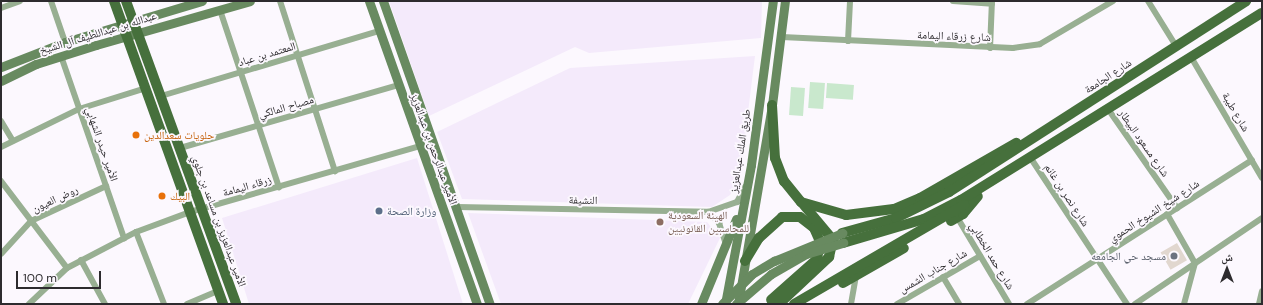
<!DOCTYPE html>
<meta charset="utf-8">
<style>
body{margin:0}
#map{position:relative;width:1263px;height:305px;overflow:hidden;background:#fcf8fe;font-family:"DM Sans","Noto Naskh Arabic",sans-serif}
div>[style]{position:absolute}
.built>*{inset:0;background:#f4eafb}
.green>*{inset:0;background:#c9e8cd;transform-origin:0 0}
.building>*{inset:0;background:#e1d7cf;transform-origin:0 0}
.street>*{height:6px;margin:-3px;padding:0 3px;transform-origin:3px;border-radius:3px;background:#98af92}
.secondary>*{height:9px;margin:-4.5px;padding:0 4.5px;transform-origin:4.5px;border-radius:4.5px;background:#688a60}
.primary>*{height:10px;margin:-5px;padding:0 5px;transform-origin:5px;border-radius:5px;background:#46703c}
.secondary-bridge>*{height:9px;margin:-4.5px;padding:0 4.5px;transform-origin:4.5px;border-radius:4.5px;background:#688a60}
.dots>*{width:11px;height:11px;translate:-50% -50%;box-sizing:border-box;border:2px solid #fcf8fe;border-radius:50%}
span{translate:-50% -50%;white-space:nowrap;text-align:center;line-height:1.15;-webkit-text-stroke:3.5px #fcf8fe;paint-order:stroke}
.street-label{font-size:11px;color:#2d2b2e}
.food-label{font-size:11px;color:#c56008}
.left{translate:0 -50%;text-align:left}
.service-label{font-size:11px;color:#4e5e75}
.education-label{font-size:11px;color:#785e54}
.worship-label{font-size:11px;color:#5b616d}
.right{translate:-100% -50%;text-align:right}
.frame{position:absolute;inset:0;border:2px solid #2d2b2e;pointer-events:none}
.north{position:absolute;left:1207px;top:249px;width:40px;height:40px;-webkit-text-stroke:3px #fcf8fe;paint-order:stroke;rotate:0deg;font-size:11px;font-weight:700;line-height:16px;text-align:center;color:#2d2b2e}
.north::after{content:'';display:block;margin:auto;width:14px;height:18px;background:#2d2b2e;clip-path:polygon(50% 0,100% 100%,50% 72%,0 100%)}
.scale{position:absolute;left:16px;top:271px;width:85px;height:18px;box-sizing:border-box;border:2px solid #2d2b2e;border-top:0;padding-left:5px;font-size:12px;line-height:14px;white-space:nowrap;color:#2d2b2e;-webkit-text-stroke:3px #fcf8fe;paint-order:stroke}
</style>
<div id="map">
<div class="built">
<div style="clip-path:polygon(389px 1px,762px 1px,761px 38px,589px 53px,575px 47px,429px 116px)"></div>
<div style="clip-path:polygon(755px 56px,740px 177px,730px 195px,712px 207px,462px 199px,437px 132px,570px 68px)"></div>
<div style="clip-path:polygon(417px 158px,463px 304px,249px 304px,222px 218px)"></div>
<div style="clip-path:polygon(468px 213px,707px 222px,720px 238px,688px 304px,501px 304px)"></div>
</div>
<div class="green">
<div style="left:810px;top:82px;width:15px;height:26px;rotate:4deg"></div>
<div style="left:827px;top:83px;width:27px;height:15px;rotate:4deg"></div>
<div style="left:791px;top:87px;width:14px;height:28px;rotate:4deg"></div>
</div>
<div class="building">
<div style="left:1177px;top:243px;width:20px;height:19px;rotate:60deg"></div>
</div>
<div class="street">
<div style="left:51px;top:1px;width:43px;rotate:71.1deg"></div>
<div style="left:280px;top:1px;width:179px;rotate:72.1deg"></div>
<div style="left:953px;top:1px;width:39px;rotate:4deg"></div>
<div style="left:1148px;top:1px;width:53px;rotate:58.1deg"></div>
<div style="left:1px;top:8px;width:20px;rotate:-20deg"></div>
<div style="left:220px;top:10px;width:187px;rotate:71.6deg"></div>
<div style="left:782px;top:37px;width:231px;rotate:2.7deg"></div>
<div style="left:1013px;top:48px;width:27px;rotate:-8deg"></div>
<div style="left:1040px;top:44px;width:85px;rotate:-30.5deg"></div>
<div style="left:848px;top:41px;width:40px;rotate:-87.1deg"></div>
<div style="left:990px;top:48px;width:47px;rotate:-87.6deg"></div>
<div style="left:61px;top:56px;width:193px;rotate:70.9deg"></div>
<div style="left:1191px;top:57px;width:140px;rotate:59.6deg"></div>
<div style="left:161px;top:96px;width:227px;rotate:-16.6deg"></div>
<div style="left:1108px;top:109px;width:121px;rotate:55.1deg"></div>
<div style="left:1px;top:121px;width:23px;rotate:59deg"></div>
<div style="left:1px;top:147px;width:87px;rotate:-26deg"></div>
<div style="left:79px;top:109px;width:70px;rotate:-17.4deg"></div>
<div style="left:180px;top:148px;width:227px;rotate:-16.1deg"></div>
<div style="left:1030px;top:157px;width:176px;rotate:56.6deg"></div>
<div style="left:1px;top:181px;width:109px;rotate:52.8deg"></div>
<div style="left:457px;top:207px;width:251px;rotate:1.1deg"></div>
<div style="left:708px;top:212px;width:31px;rotate:-19deg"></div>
<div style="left:737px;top:202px;width:17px;rotate:-62deg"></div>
<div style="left:708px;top:212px;width:16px;rotate:45deg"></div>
<div style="left:719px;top:223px;width:23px;rotate:72deg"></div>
<div style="left:1167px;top:214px;width:56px;rotate:60.3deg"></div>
<div style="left:1195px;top:263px;width:42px;rotate:105deg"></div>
<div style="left:957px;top:217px;width:101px;rotate:59.1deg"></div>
<div style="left:136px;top:232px;width:77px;rotate:68.7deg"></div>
<div style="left:1px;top:254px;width:45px;rotate:-47.7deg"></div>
<div style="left:31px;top:221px;width:83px;rotate:-25deg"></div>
<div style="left:81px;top:260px;width:50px;rotate:61.4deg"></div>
<div style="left:943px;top:277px;width:31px;rotate:59deg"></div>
<div style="left:29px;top:304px;width:52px;rotate:-43.5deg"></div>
<div style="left:67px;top:268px;width:78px;rotate:-27.6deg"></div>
<div style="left:136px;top:232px;width:58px;rotate:-20.3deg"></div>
<div style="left:190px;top:212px;width:239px;rotate:-16deg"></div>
<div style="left:187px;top:304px;width:34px;rotate:-23deg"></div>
<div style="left:851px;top:304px;width:28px;rotate:-80deg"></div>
<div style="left:897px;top:304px;width:96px;rotate:-30deg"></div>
<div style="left:1027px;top:304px;width:267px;rotate:-32.6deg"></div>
<div style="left:1135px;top:304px;width:153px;rotate:-34.1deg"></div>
<div style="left:1259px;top:304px;width:13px;rotate:-77deg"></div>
</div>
<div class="secondary">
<div style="left:369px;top:1px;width:322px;rotate:70.4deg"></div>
<div style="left:383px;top:1px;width:321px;rotate:70.6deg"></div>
<div style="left:1px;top:67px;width:69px;rotate:-21.3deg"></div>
<div style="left:65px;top:42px;width:143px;rotate:-16.7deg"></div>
<div style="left:1px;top:81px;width:39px;rotate:-26deg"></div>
<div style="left:36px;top:64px;width:63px;rotate:-17.6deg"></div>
<div style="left:96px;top:45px;width:160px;rotate:-15.9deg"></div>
<div style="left:701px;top:304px;width:92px;rotate:-67.6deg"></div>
<div style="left:725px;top:304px;width:141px;rotate:-79.4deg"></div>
<div style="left:751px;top:165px;width:165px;rotate:-82.4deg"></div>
<div style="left:738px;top:304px;width:202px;rotate:-80.3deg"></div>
<div style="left:772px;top:105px;width:105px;rotate:-82.9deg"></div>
</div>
<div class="primary">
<div style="left:114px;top:1px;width:322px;rotate:70.2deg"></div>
<div style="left:126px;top:1px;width:322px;rotate:70deg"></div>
<div style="left:772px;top:105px;width:53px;rotate:86.8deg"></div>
<div style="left:775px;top:158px;width:25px;rotate:69deg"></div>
<div style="left:784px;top:181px;width:27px;rotate:51deg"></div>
<div style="left:801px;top:202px;width:47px;rotate:16.1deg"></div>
<div style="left:846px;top:215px;width:48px;rotate:-7.1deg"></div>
<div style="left:894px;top:209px;width:28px;rotate:-23deg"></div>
<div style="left:920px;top:198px;width:111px;rotate:-29.8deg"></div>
<div style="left:951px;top:221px;width:14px;rotate:-30deg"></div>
<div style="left:963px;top:214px;width:23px;rotate:-50deg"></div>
<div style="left:842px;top:233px;width:56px;rotate:-15.5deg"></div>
<div style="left:896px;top:218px;width:59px;rotate:-26.1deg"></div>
<div style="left:949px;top:192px;width:353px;rotate:-32.7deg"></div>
<div style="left:843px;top:243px;width:84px;rotate:-16.5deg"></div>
<div style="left:924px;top:219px;width:42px;rotate:-27.2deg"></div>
<div style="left:961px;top:200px;width:354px;rotate:-31.9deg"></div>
<div style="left:745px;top:261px;width:27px;rotate:-59deg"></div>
<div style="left:759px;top:238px;width:31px;rotate:-42deg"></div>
<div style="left:782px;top:217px;width:18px"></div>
<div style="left:800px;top:217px;width:18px;rotate:38deg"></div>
<div style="left:814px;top:228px;width:17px;rotate:66deg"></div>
<div style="left:821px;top:244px;width:17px;rotate:107deg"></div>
<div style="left:816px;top:260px;width:60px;rotate:138.4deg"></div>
<div style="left:843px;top:283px;width:70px;rotate:-29.8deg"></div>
<div style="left:779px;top:304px;width:69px;rotate:-43.2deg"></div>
<div style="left:829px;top:257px;width:17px;rotate:-77deg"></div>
<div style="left:833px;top:240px;width:47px;rotate:-129.8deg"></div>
<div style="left:794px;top:304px;width:197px;rotate:-30.2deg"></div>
</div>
<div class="secondary-bridge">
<div style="left:722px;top:304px;width:42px;rotate:-45deg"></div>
<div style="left:752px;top:274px;width:26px;rotate:-31deg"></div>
<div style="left:774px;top:261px;width:74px;rotate:-22.4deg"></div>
<div style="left:736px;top:304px;width:46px;rotate:-40.6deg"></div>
<div style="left:771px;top:274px;width:40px;rotate:-29.7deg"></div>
<div style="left:806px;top:254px;width:39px;rotate:-17deg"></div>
</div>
<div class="dots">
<div style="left:136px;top:135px;background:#e8710a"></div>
<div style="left:162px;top:196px;background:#e8710a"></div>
<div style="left:379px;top:211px;background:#5c6f8a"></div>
<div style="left:660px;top:222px;background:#8d6e63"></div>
<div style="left:1174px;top:256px;background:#6b7280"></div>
</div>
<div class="street-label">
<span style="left:98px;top:33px;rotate:-17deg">عبدالله بن عبداللطيف آل الشيخ</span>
<span style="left:954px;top:36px;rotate:2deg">شارع زرقاء اليمامة</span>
<span style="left:267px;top:54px;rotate:-17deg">المعتمد بن عباد</span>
<span style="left:1108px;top:76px;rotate:-33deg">شارع الجامعة</span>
<span style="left:286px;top:107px;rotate:-16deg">مصباح المالكي</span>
<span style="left:1236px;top:112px;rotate:60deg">شارع طيبة</span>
<span style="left:1144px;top:143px;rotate:55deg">شارع مسعود البيطار</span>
<span style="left:102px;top:144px;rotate:71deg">الأمير حيدر الشهابي</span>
<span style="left:434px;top:149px;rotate:70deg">الأمير عبدالرحمن بن عبدالعزيز</span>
<span style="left:740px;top:151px;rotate:-81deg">طريق الملك عبدالعزيز</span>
<span style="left:247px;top:186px;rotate:-16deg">زرقاء اليمامة</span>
<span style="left:1067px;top:195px;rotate:57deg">شارع نصر بن غانم</span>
<span style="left:55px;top:199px;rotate:-25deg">روض العيون</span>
<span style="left:583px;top:200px;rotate:1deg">النشيفة</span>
<span style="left:1154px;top:211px;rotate:-33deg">شارع شيخ الشيوخ الحموي</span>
<span style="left:219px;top:221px;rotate:70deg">الأمير عبدالعزيز بن مساعد بن جلوي</span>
<span style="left:992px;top:256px;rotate:59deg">شارع حمد الخطابي</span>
<span style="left:933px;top:271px;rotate:-30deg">شارع جناب الشمس</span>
</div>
<div class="food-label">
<span class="left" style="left:144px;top:135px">حلويات سعدالدين</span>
<span class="left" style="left:170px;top:196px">البيك</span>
</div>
<div class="service-label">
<span class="left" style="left:387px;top:211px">وزارة الصحة</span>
</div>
<div class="education-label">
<span class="left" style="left:668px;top:222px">الهيئة السعودية<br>للمحاسبين القانونيين</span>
</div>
<div class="worship-label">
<span class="right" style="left:1166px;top:256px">مسجد حي الجامعه</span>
</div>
<div class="frame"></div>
<div class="north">ش</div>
<div class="scale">100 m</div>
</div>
